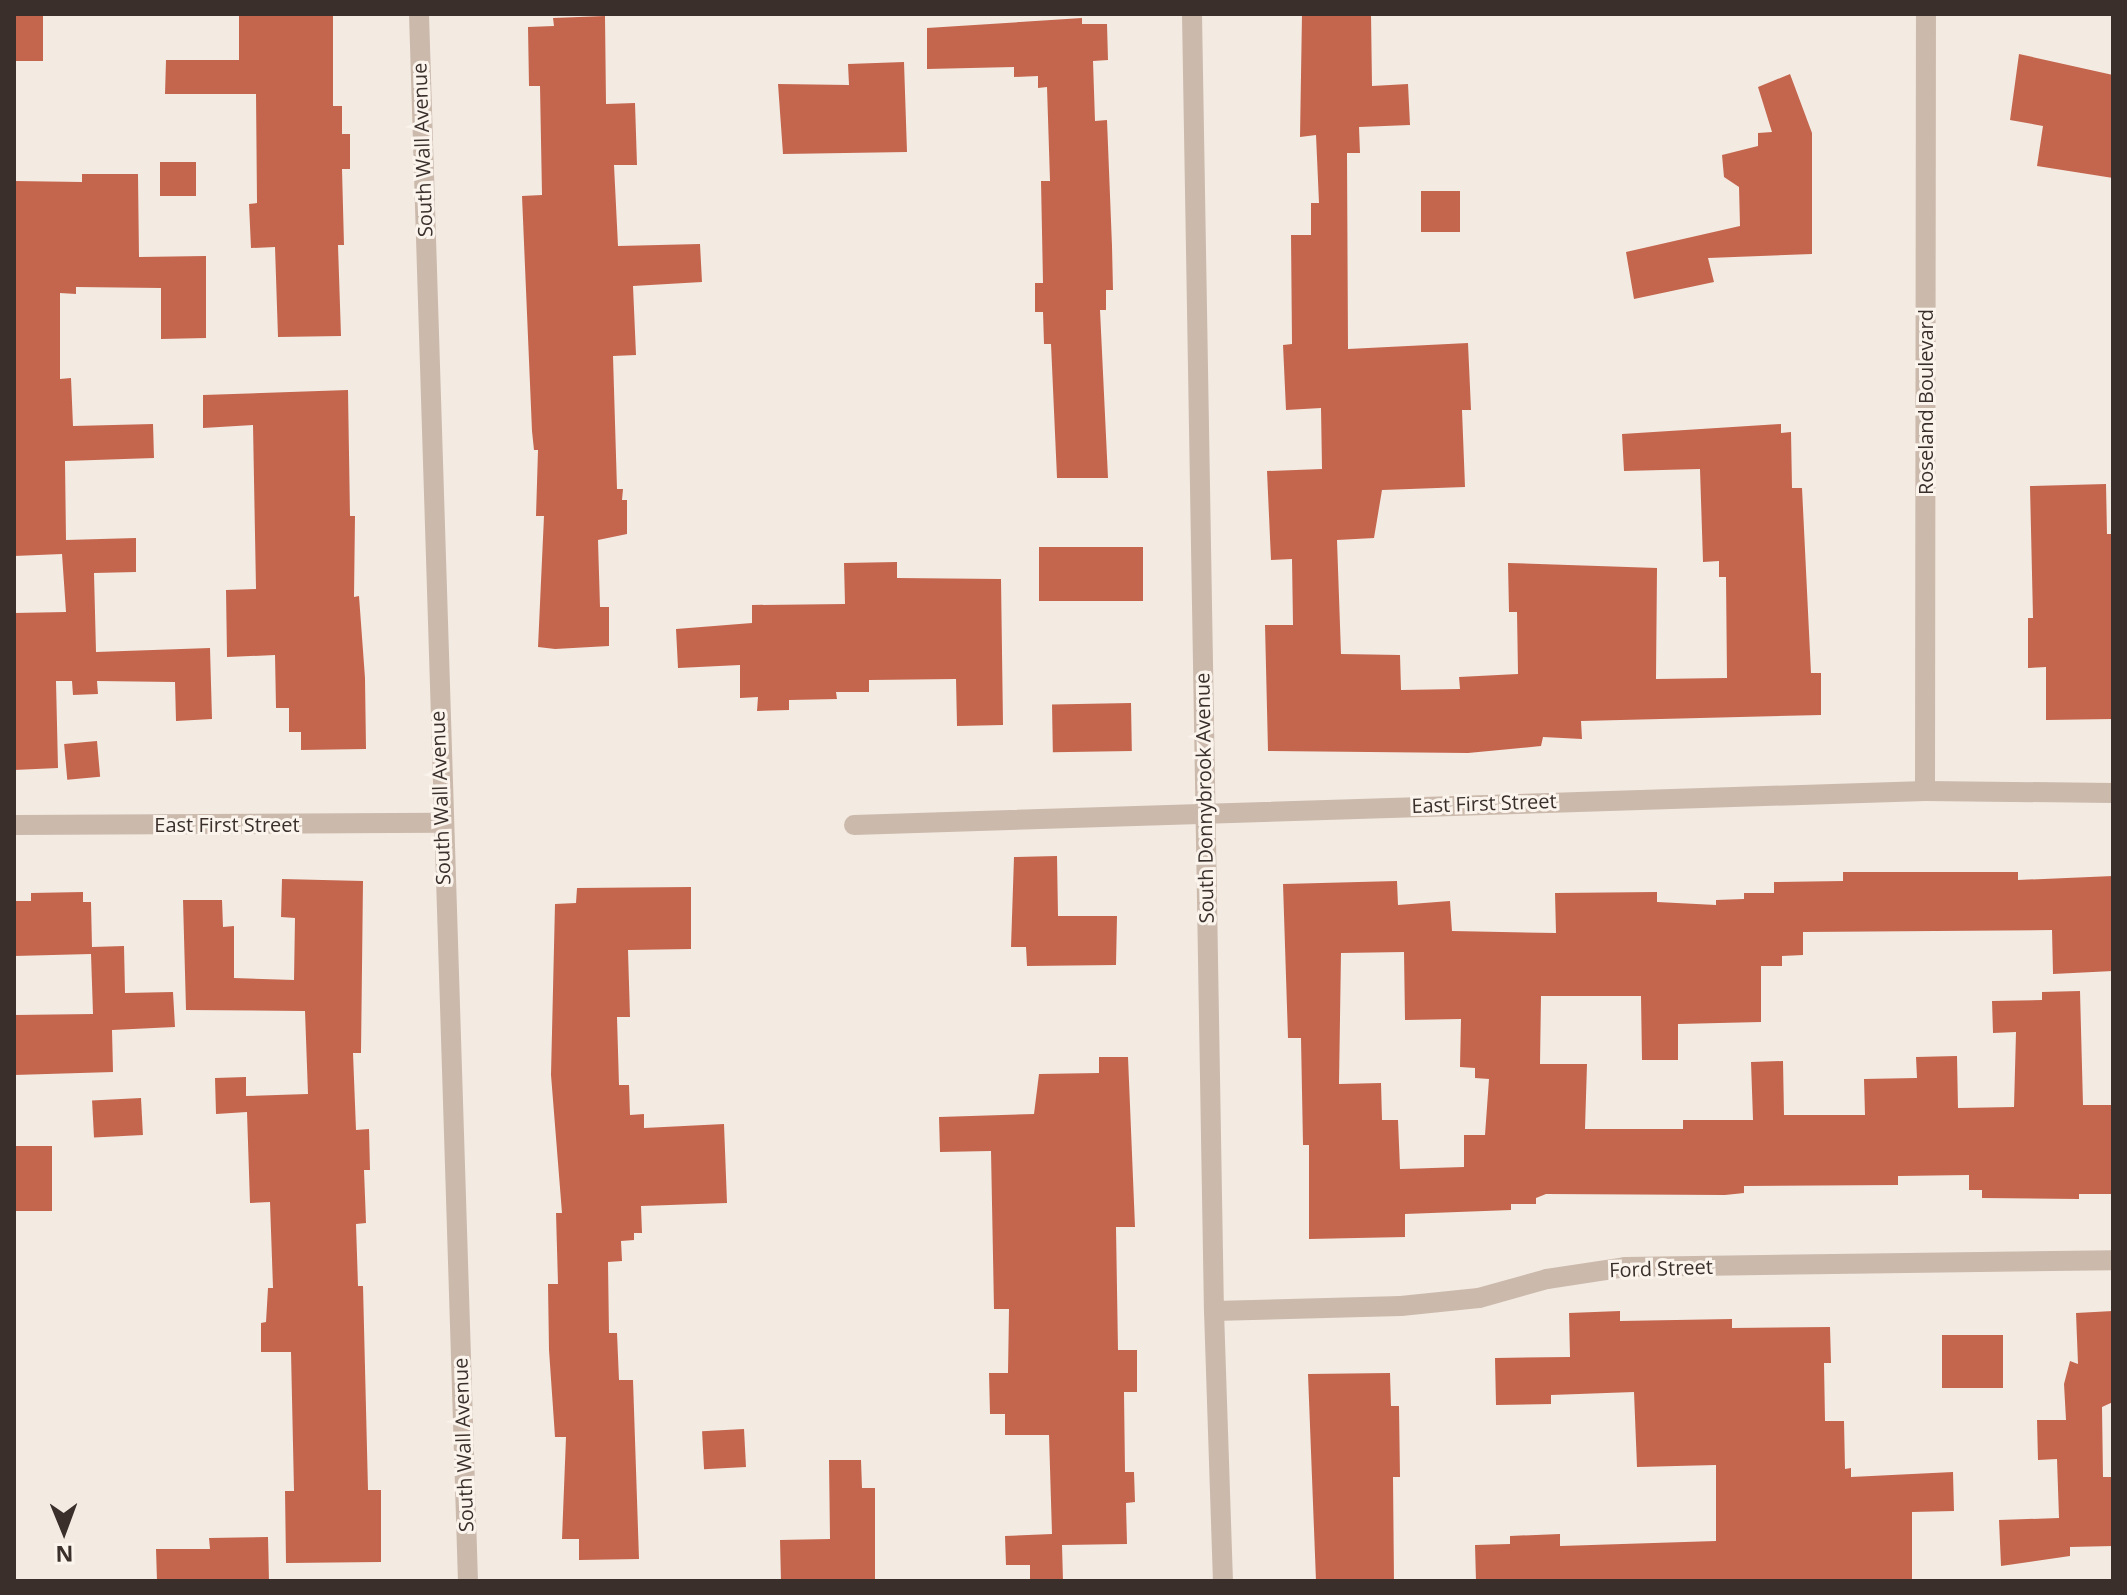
<!DOCTYPE html>
<style>
body{margin:0}
#map{position:relative;width:2127px;height:1595px;overflow:hidden;background:#f3eae1;font-family:"Open Sans",sans-serif}
div>[style]{position:absolute}
.building>*{inset:0;background:#c4664e;transform-origin:0 0}
.minor>*{height:20px;margin:-10px;padding:0 10px;transform-origin:10px;border-radius:10px;background:#cbb9ac}
span{translate:-50% -50%;white-space:nowrap;text-align:center;line-height:1.15;-webkit-text-stroke:6px #faf4ed;paint-order:stroke}
.street-label{font-size:20px;color:#3a2f2b}
.frame{position:absolute;inset:0;border:16px solid #3a2f2b;pointer-events:none}
.north{position:absolute;left:24px;top:1491px;width:80px;height:80px;-webkit-text-stroke:6px #faf4ed;paint-order:stroke;rotate:179deg;font-size:22px;font-weight:700;line-height:32px;text-align:center;color:#3a2f2b}
.north::after{content:'';display:block;margin:auto;width:28px;height:36px;background:#3a2f2b;clip-path:polygon(50% 0,100% 100%,50% 72%,0 100%)}
</style>
<div id="map">
<div class="building">
<div style="left:14px;top:14px;width:29px;height:47px"></div>
<div style="clip-path:polygon(239px 14px,333px 14px,333px 106px,342px 106px,342px 134px,350px 134px,350px 169px,342px 169px,344px 245px,338px 245px,341px 336px,278px 337px,275px 247px,251px 248px,249px 204px,257px 203px,256px 94px,165px 94px,166px 60px,239px 60px)"></div>
<div style="clip-path:polygon(1302px 14px,1371px 14px,1372px 86px,1408px 84px,1410px 125px,1359px 127px,1360px 153px,1347px 153px,1348px 349px,1468px 343px,1471px 410px,1462px 410px,1465px 487px,1382px 490px,1374px 538px,1337px 540px,1341px 654px,1400px 655px,1401px 690px,1460px 689px,1459px 677px,1518px 674px,1517px 612px,1509px 612px,1508px 563px,1657px 568px,1656px 679px,1727px 678px,1726px 577px,1719px 577px,1719px 561px,1703px 562px,1700px 469px,1624px 471px,1622px 434px,1781px 424px,1781px 433px,1791px 432px,1792px 488px,1802px 488px,1811px 673px,1821px 673px,1821px 715px,1581px 721px,1582px 739px,1543px 737px,1541px 746px,1468px 753px,1268px 751px,1265px 625px,1293px 625px,1292px 559px,1271px 560px,1267px 471px,1322px 469px,1321px 408px,1286px 410px,1283px 345px,1292px 344px,1291px 235px,1311px 235px,1311px 203px,1319px 203px,1316px 135px,1300px 137px)"></div>
<div style="clip-path:polygon(605px 16px,606px 104px,635px 103px,637px 165px,614px 165px,618px 246px,700px 244px,702px 282px,633px 286px,636px 355px,613px 356px,617px 489px,623px 489px,622px 500px,627px 500px,627px 534px,598px 540px,600px 607px,609px 607px,609px 646px,555px 649px,538px 647px,544px 516px,536px 516px,538px 450px,534px 450px,532px 431px,522px 196px,542px 195px,540px 86px,529px 86px,528px 27px,554px 26px,553px 18px)"></div>
<div style="clip-path:polygon(1082px 18px,1082px 24px,1107px 24px,1108px 60px,1093px 61px,1095px 121px,1107px 120px,1112px 246px,1113px 290px,1106px 290px,1106px 310px,1100px 310px,1108px 478px,1057px 478px,1051px 344px,1044px 344px,1043px 312px,1035px 312px,1035px 283px,1043px 283px,1041px 181px,1050px 181px,1047px 87px,1038px 88px,1038px 76px,1014px 77px,1014px 67px,927px 69px,927px 28px)"></div>
<div style="clip-path:polygon(2019px 54px,2113px 75px,2113px 178px,2037px 166px,2043px 126px,2010px 120px)"></div>
<div style="clip-path:polygon(904px 62px,907px 152px,783px 154px,778px 84px,849px 85px,848px 64px)"></div>
<div style="clip-path:polygon(1790px 74px,1812px 133px,1812px 254px,1708px 258px,1714px 282px,1634px 299px,1626px 252px,1740px 226px,1739px 187px,1724px 177px,1722px 155px,1758px 146px,1758px 133px,1772px 132px,1758px 87px)"></div>
<div style="left:160px;top:162px;width:36px;height:34px"></div>
<div style="clip-path:polygon(82px 174px,138px 174px,139px 257px,206px 256px,206px 338px,161px 339px,161px 288px,76px 287px,76px 294px,60px 293px,60px 379px,71px 378px,73px 426px,153px 424px,154px 458px,65px 461px,66px 540px,136px 538px,136px 572px,94px 573px,96px 652px,210px 648px,212px 719px,176px 721px,175px 682px,97px 681px,98px 694px,73px 695px,72px 681px,56px 681px,58px 768px,14px 770px,14px 613px,66px 612px,62px 554px,14px 556px,14px 181px,82px 182px)"></div>
<div style="left:1421px;top:191px;width:39px;height:41px"></div>
<div style="clip-path:polygon(348px 390px,350px 516px,355px 516px,354px 597px,359px 596px,365px 678px,366px 749px,301px 750px,301px 732px,289px 732px,289px 708px,276px 708px,275px 655px,227px 657px,226px 590px,256px 589px,253px 425px,203px 428px,203px 395px)"></div>
<div style="clip-path:polygon(2106px 484px,2107px 534px,2113px 534px,2113px 719px,2046px 720px,2046px 667px,2028px 668px,2028px 618px,2033px 618px,2030px 486px)"></div>
<div style="left:1039px;top:547px;width:104px;height:54px"></div>
<div style="clip-path:polygon(897px 562px,897px 578px,1001px 579px,1003px 725px,957px 726px,956px 679px,869px 680px,869px 692px,836px 692px,837px 699px,789px 700px,789px 710px,757px 711px,758px 697px,740px 698px,740px 665px,678px 668px,676px 629px,752px 623px,752px 605px,845px 604px,844px 563px)"></div>
<div style="left:1131px;top:703px;width:48px;height:79px;rotate:89deg"></div>
<div style="left:97px;top:741px;width:36px;height:33px;rotate:85deg"></div>
<div style="clip-path:polygon(1057px 856px,1058px 916px,1117px 916px,1116px 965px,1027px 966px,1026px 947px,1011px 947px,1014px 857px)"></div>
<div style="clip-path:polygon(evenodd,1843px 872px,2018px 872px,2018px 880px,2113px 876px,2113px 971px,2053px 974px,2052px 930px,1803px 932px,1803px 955px,1782px 956px,1782px 966px,1761px 966px,1761px 1022px,1678px 1024px,1678px 1060px,1642px 1060px,1641px 996px,1541px 996px,1540px 1064px,1587px 1064px,1585px 1129px,1683px 1129px,1683px 1120px,1753px 1120px,1751px 1062px,1783px 1061px,1784px 1115px,1865px 1115px,1864px 1079px,1917px 1078px,1916px 1057px,1957px 1056px,1958px 1108px,2014px 1107px,2016px 1032px,1993px 1033px,1992px 1001px,2042px 1000px,2042px 992px,2080px 991px,2083px 1105px,2113px 1105px,2113px 1194px,2079px 1194px,2079px 1199px,1982px 1198px,1982px 1190px,1969px 1190px,1969px 1175px,1898px 1176px,1898px 1185px,1744px 1186px,1744px 1193px,1725px 1195px,1546px 1194px,1536px 1198px,1536px 1204px,1511px 1204px,1511px 1210px,1405px 1214px,1405px 1237px,1309px 1239px,1309px 1145px,1303px 1145px,1301px 1038px,1288px 1038px,1283px 884px,1397px 881px,1398px 905px,1450px 901px,1452px 931px,1556px 933px,1555px 893px,1657px 892px,1657px 902px,1716px 905px,1716px 900px,1744px 899px,1744px 893px,1774px 893px,1774px 882px,1843px 881px,1843px 872px,1404px 952px,1405px 1020px,1461px 1019px,1460px 1067px,1475px 1068px,1475px 1078px,1489px 1079px,1485px 1135px,1464px 1135px,1464px 1167px,1400px 1169px,1398px 1120px,1382px 1120px,1381px 1083px,1339px 1084px,1341px 953px,1404px 952px)"></div>
<div style="clip-path:polygon(282px 879px,363px 881px,361px 1053px,353px 1053px,356px 1130px,369px 1129px,370px 1170px,364px 1170px,366px 1223px,356px 1224px,358px 1286px,363px 1286px,368px 1490px,381px 1490px,381px 1562px,286px 1563px,285px 1491px,294px 1491px,291px 1352px,261px 1352px,261px 1323px,266px 1322px,268px 1288px,273px 1288px,270px 1202px,250px 1203px,247px 1112px,216px 1114px,215px 1078px,246px 1077px,246px 1096px,308px 1094px,305px 1011px,186px 1010px,183px 900px,222px 900px,223px 927px,234px 926px,234px 978px,294px 980px,295px 918px,281px 917px)"></div>
<div style="clip-path:polygon(691px 887px,691px 949px,628px 950px,630px 1017px,617px 1017px,619px 1085px,629px 1085px,630px 1115px,644px 1114px,644px 1128px,724px 1124px,727px 1203px,641px 1206px,642px 1233px,634px 1233px,634px 1240px,621px 1241px,622px 1261px,608px 1262px,609px 1333px,617px 1333px,619px 1380px,633px 1380px,639px 1559px,579px 1560px,579px 1539px,562px 1539px,566px 1437px,555px 1437px,549px 1350px,548px 1284px,558px 1284px,556px 1213px,562px 1213px,551px 1075px,555px 904px,576px 903px,577px 888px)"></div>
<div style="clip-path:polygon(83px 892px,83px 902px,91px 902px,92px 947px,124px 946px,125px 993px,173px 992px,175px 1027px,112px 1030px,113px 1072px,14px 1075px,14px 1015px,93px 1014px,91px 954px,14px 956px,14px 901px,31px 901px,31px 893px)"></div>
<div style="clip-path:polygon(1099px 1057px,1128px 1057px,1135px 1227px,1116px 1227px,1118px 1350px,1137px 1350px,1137px 1392px,1124px 1392px,1125px 1472px,1134px 1472px,1135px 1502px,1126px 1503px,1127px 1544px,1062px 1545px,1063px 1581px,1030px 1581px,1030px 1565px,1006px 1565px,1005px 1536px,1052px 1534px,1049px 1435px,1005px 1435px,1005px 1414px,990px 1414px,989px 1373px,1008px 1373px,1009px 1309px,994px 1309px,991px 1151px,940px 1152px,939px 1117px,1034px 1114px,1039px 1074px,1099px 1073px)"></div>
<div style="left:141px;top:1098px;width:37px;height:49px;rotate:87deg"></div>
<div style="left:52px;top:1146px;width:65px;height:38px;rotate:90deg"></div>
<div style="clip-path:polygon(1620px 1311px,1620px 1321px,1732px 1319px,1732px 1328px,1830px 1327px,1831px 1363px,1824px 1363px,1825px 1421px,1844px 1421px,1845px 1469px,1851px 1468px,1851px 1477px,1953px 1472px,1954px 1511px,1912px 1512px,1912px 1581px,1476px 1581px,1475px 1545px,1510px 1544px,1510px 1536px,1560px 1534px,1560px 1546px,1716px 1541px,1716px 1465px,1637px 1467px,1634px 1392px,1551px 1395px,1551px 1404px,1496px 1405px,1495px 1358px,1570px 1357px,1569px 1313px)"></div>
<div style="clip-path:polygon(2113px 1311px,2113px 1402px,2102px 1407px,2103px 1477px,2113px 1477px,2113px 1546px,2070px 1547px,2070px 1556px,2001px 1566px,1999px 1520px,2059px 1518px,2057px 1459px,2038px 1460px,2037px 1420px,2066px 1420px,2064px 1384px,2070px 1361px,2078px 1364px,2076px 1313px)"></div>
<div style="left:1942px;top:1335px;width:61px;height:53px"></div>
<div style="clip-path:polygon(1390px 1373px,1391px 1406px,1399px 1406px,1400px 1477px,1393px 1477px,1394px 1581px,1316px 1581px,1308px 1374px)"></div>
<div style="left:744px;top:1429px;width:38px;height:42px;rotate:87deg"></div>
<div style="clip-path:polygon(829px 1460px,861px 1460px,862px 1488px,875px 1488px,875px 1581px,781px 1581px,780px 1540px,830px 1539px)"></div>
<div style="clip-path:polygon(268px 1537px,269px 1581px,157px 1581px,156px 1549px,210px 1549px,209px 1538px)"></div>
</div>
<div class="minor">
<div style="left:419px;top:14px;width:1568px;rotate:88.21deg"></div>
<div style="left:1192px;top:14px;width:1297px;rotate:89.03deg"></div>
<div style="left:1214px;top:1311px;width:270px;rotate:88.1deg"></div>
<div style="left:1925px;top:791px;width:777px;rotate:-89.93deg"></div>
<div style="left:14px;top:825px;width:426px;rotate:-0.3deg"></div>
<div style="left:854px;top:825px;width:1072px;rotate:-1.82deg"></div>
<div style="left:1925px;top:791px;width:188px;rotate:0.6deg"></div>
<div style="left:1214px;top:1311px;width:187px;rotate:-1.5deg"></div>
<div style="left:1401px;top:1306px;width:78px;rotate:-5.9deg"></div>
<div style="left:1479px;top:1298px;width:71px;rotate:-15.6deg"></div>
<div style="left:1547px;top:1279px;width:79px;rotate:-8.7deg"></div>
<div style="left:1625px;top:1267px;width:488px;rotate:-0.8deg"></div>
</div>
<div class="street-label">
<span style="left:422px;top:150px;rotate:-92deg">South Wall Avenue</span>
<span style="left:1925px;top:402px;rotate:-90deg">Roseland Boulevard</span>
<span style="left:440px;top:798px;rotate:-92deg">South Wall Avenue</span>
<span style="left:1204px;top:798px;rotate:-91deg">South Donnybrook Avenue</span>
<span style="left:1484px;top:803px;rotate:-2deg">East First Street</span>
<span style="left:227px;top:824px">East First Street</span>
<span style="left:1661px;top:1268px;rotate:-2deg">Ford Street</span>
<span style="left:463px;top:1445px;rotate:-92deg">South Wall Avenue</span>
</div>
<div class="frame"></div>
<div class="north">N</div>
</div>
